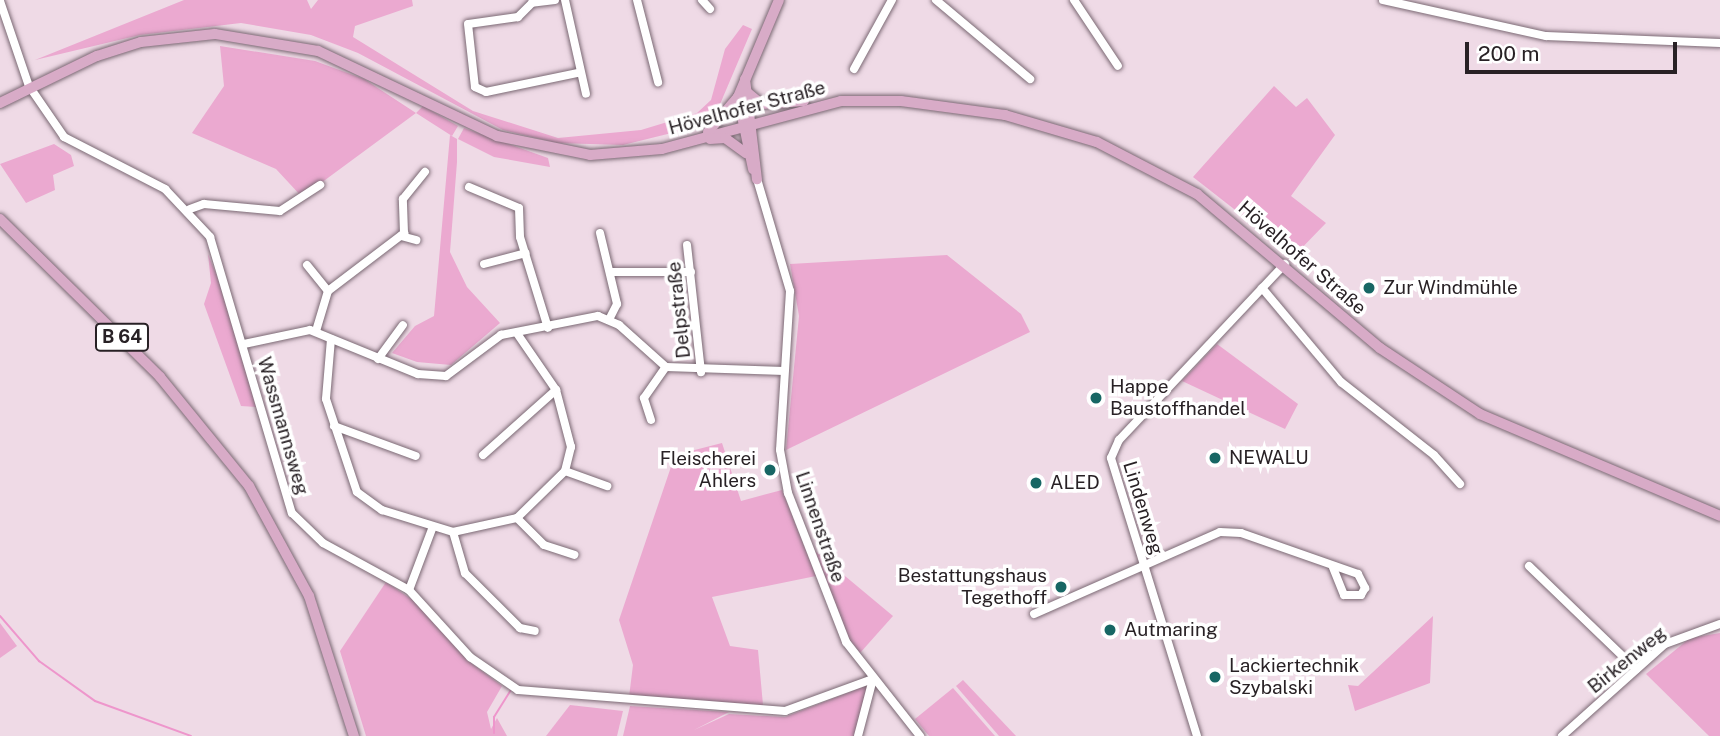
<!DOCTYPE html>
<meta charset="utf-8">
<style>
body{margin:0}
#map{position:relative;width:1720px;height:736px;overflow:hidden;background:#efdae6;font-family:"Public Sans",sans-serif}
div>[style]{position:absolute}
.green>*{inset:0;background:#eba9d0}
.stream>*{height:2px;margin:-1px;padding:0 1px;transform-origin:1px;border-radius:1px;background:#ee96cc}
.roads{filter:drop-shadow(0 0 2px #7b6974) drop-shadow(0 0 2px #7b6974)}
.minor>*{height:8px;margin:-4px;padding:0 4px;transform-origin:4px;border-radius:4px;background:#fff}
.major>*{height:10px;margin:-5px;padding:0 5px;transform-origin:5px;border-radius:5px;background:#d8abc7}
.dots>*{width:19px;height:19px;translate:-50% -50%;box-sizing:border-box;border:4px solid #fff;border-radius:50%}
span{translate:-50% -50%;white-space:nowrap;text-align:center;line-height:1.15;-webkit-text-stroke:7px #fff;paint-order:stroke}
.shield-label span{padding:2px 5px;background:#fff;border:2px solid;border-radius:5px;-webkit-text-stroke-width:0}
.shield-label{font-size:18px;color:#282125;font-weight:700}
.street-label{font-size:19px;color:#282125}
.poi-label{font-size:19px;color:#282125}
.left{translate:0 -50%;text-align:left}
.right{translate:-100% -50%;text-align:right}
.scale{position:absolute;left:1465px;top:42px;width:212px;height:32px;box-sizing:border-box;border:4px solid #282125;border-top:0;padding-left:9px;font-size:21px;line-height:24px;white-space:nowrap;color:#282125;-webkit-text-stroke:5px #fff;paint-order:stroke}
</style>
<div id="map">
<div class="green">
<div style="clip-path:polygon(184px 0,307px 0,311px 9px,318px 0,412px 0,413px 6px,355px 26px,353px 37px,473px 111px,558px 138px,641px 130px,697px 113px,711px 100px,725px 49px,743px 25px,752px 29px,712px 123px,623px 145px,557px 143px,503px 130px,358px 53px,311px 35px,241px 23px,140px 35px,35px 60px)"></div>
<div style="clip-path:polygon(220px 46px,315px 61px,364px 79px,416px 113px,423px 106px,458px 126px,452px 136px,416px 113px,302px 197px,276px 169px,192px 133px,224px 86px)"></div>
<div style="clip-path:polygon(1274px 86px,1296px 107px,1307px 98px,1335px 135px,1291px 196px,1326px 223px,1294px 256px,1193px 177px)"></div>
<div style="clip-path:polygon(464px 128px,548px 158px,550px 167px,494px 157px,458px 139px)"></div>
<div style="clip-path:polygon(450px 135px,457px 139px,457px 162px,450px 252px,467px 287px,500px 323px,451px 365px,417px 362px,392px 353px,415px 326px,434px 316px)"></div>
<div style="clip-path:polygon(54px 144px,71px 155px,74px 166px,53px 175px,55px 190px,26px 203px,0 164px)"></div>
<div style="clip-path:polygon(208px 254px,218px 279px,256px 407px,241px 406px,204px 304px,211px 283px)"></div>
<div style="clip-path:polygon(947px 255px,1021px 314px,1030px 332px,786px 450px,799px 316px,790px 264px)"></div>
<div style="clip-path:polygon(1217px 344px,1298px 404px,1285px 429px,1182px 381px)"></div>
<div style="clip-path:polygon(722px 443px,741px 501px,782px 490px,816px 576px,712px 597px,730px 646px,758px 650px,763px 705px,629px 697px,633px 665px,619px 620px,675px 455px)"></div>
<div style="clip-path:polygon(815px 551px,893px 616px,860px 653px,847px 636px)"></div>
<div style="clip-path:polygon(386px 582px,423px 607px,467px 660px,502px 686px,487px 712px,491px 729px,497px 718px,507px 736px,366px 736px,340px 651px)"></div>
<div style="clip-path:polygon(1433px 616px,1430px 683px,1355px 711px,1348px 685px,1358px 686px)"></div>
<div style="clip-path:polygon(0 623px,17px 646px,0 658px)"></div>
<div style="clip-path:polygon(1720px 633px,1720px 736px,1709px 736px,1646px 674px,1690px 638px)"></div>
<div style="clip-path:polygon(963px 680px,1016px 736px,999px 736px,956px 686px)"></div>
<div style="clip-path:polygon(868px 685px,854px 736px,623px 736px,630px 706px,729px 712px,694px 730px,729px 714px,785px 717px)"></div>
<div style="clip-path:polygon(953px 688px,995px 736px,929px 736px,915px 719px)"></div>
<div style="clip-path:polygon(570px 705px,623px 711px,617px 736px,546px 736px)"></div>
</div>
<div class="stream">
<div style="left:0;top:616px;width:60px;rotate:49.1deg"></div>
<div style="left:39px;top:661px;width:69px;rotate:35.5deg"></div>
<div style="left:95px;top:701px;width:102px;rotate:20deg"></div>
<div style="left:494px;top:733px;width:16px;rotate:-90deg"></div>
<div style="left:494px;top:717px;width:31px;rotate:-58deg"></div>
</div>
<div class="roads">
<div class="minor">
<div style="left:555px;top:0;width:23px;rotate:173deg"></div>
<div style="left:532px;top:3px;width:20px;rotate:135deg"></div>
<div style="left:518px;top:17px;width:50px;rotate:172deg"></div>
<div style="left:468px;top:24px;width:63px;rotate:83.7deg"></div>
<div style="left:475px;top:87px;width:12px;rotate:24deg"></div>
<div style="left:486px;top:92px;width:94px;rotate:-11.7deg"></div>
<div style="left:565px;top:0;width:96px;rotate:77.4deg"></div>
<div style="left:637px;top:0;width:85px;rotate:75.6deg"></div>
<div style="left:702px;top:0;width:12px;rotate:48deg"></div>
<div style="left:936px;top:0;width:123px;rotate:40deg"></div>
<div style="left:1074px;top:0;width:79px;rotate:56.3deg"></div>
<div style="left:1383px;top:0;width:167px;rotate:12.5deg"></div>
<div style="left:1546px;top:36px;width:174px;rotate:2.3deg"></div>
<div style="left:0;top:1px;width:90px;rotate:71.2deg"></div>
<div style="left:29px;top:86px;width:62px;rotate:55.5deg"></div>
<div style="left:64px;top:137px;width:114px;rotate:27.2deg"></div>
<div style="left:165px;top:189px;width:66px;rotate:46.8deg"></div>
<div style="left:210px;top:237px;width:288px;rotate:73.5deg"></div>
<div style="left:292px;top:513px;width:43px;rotate:44.1deg"></div>
<div style="left:323px;top:543px;width:98px;rotate:28.7deg"></div>
<div style="left:409px;top:590px;width:91px;rotate:47.7deg"></div>
<div style="left:470px;top:657px;width:58px;rotate:34.5deg"></div>
<div style="left:518px;top:690px;width:268px;rotate:4.5deg"></div>
<div style="left:785px;top:711px;width:94px;rotate:-20deg"></div>
<div style="left:854px;top:69px;width:79px;rotate:-61.2deg"></div>
<div style="left:757px;top:179px;width:117px;rotate:73.6deg"></div>
<div style="left:790px;top:291px;width:159px;rotate:93.6deg"></div>
<div style="left:780px;top:450px;width:44px;rotate:79.5deg"></div>
<div style="left:788px;top:493px;width:160px;rotate:68.7deg"></div>
<div style="left:846px;top:642px;width:120px;rotate:51.8deg"></div>
<div style="left:469px;top:187px;width:54px;rotate:22.8deg"></div>
<div style="left:519px;top:208px;width:29px;rotate:88deg"></div>
<div style="left:520px;top:237px;width:95px;rotate:72.9deg"></div>
<div style="left:190px;top:209px;width:15px;rotate:-20deg"></div>
<div style="left:204px;top:204px;width:76px;rotate:5.3deg"></div>
<div style="left:280px;top:211px;width:48px;rotate:-33deg"></div>
<div style="left:600px;top:233px;width:73px;rotate:76.5deg"></div>
<div style="left:617px;top:304px;width:16px;rotate:117deg"></div>
<div style="left:401px;top:236px;width:16px;rotate:15deg"></div>
<div style="left:687px;top:245px;width:128px;rotate:83.7deg"></div>
<div style="left:484px;top:264px;width:43px;rotate:-14.7deg"></div>
<div style="left:307px;top:265px;width:33px;rotate:51deg"></div>
<div style="left:612px;top:272px;width:79px"></div>
<div style="left:1262px;top:288px;width:123px;rotate:50deg"></div>
<div style="left:1341px;top:382px;width:118px;rotate:38.1deg"></div>
<div style="left:1434px;top:455px;width:39px;rotate:48deg"></div>
<div style="left:316px;top:331px;width:42px;rotate:-73.3deg"></div>
<div style="left:328px;top:291px;width:96px;rotate:-37.3deg"></div>
<div style="left:404px;top:233px;width:34px;rotate:-92deg"></div>
<div style="left:403px;top:199px;width:35px;rotate:-51deg"></div>
<div style="left:331px;top:339px;width:60px;rotate:94.8deg"></div>
<div style="left:326px;top:399px;width:98px;rotate:71.6deg"></div>
<div style="left:357px;top:492px;width:31px;rotate:36deg"></div>
<div style="left:382px;top:510px;width:74px;rotate:17.2deg"></div>
<div style="left:453px;top:532px;width:66px;rotate:-12.3deg"></div>
<div style="left:517px;top:518px;width:67px;rotate:-44.4deg"></div>
<div style="left:565px;top:471px;width:25px;rotate:-76deg"></div>
<div style="left:571px;top:447px;width:59px;rotate:-104.7deg"></div>
<div style="left:556px;top:390px;width:67px;rotate:-124.6deg"></div>
<div style="left:244px;top:344px;width:67px;rotate:-12deg"></div>
<div style="left:310px;top:330px;width:117px;rotate:22.2deg"></div>
<div style="left:418px;top:374px;width:28px;rotate:4deg"></div>
<div style="left:446px;top:376px;width:69px;rotate:-36.7deg"></div>
<div style="left:501px;top:335px;width:99px;rotate:-11.1deg"></div>
<div style="left:598px;top:316px;width:23px;rotate:23deg"></div>
<div style="left:619px;top:325px;width:63px;rotate:41.8deg"></div>
<div style="left:666px;top:367px;width:118px;rotate:1.9deg"></div>
<div style="left:378px;top:359px;width:42px;rotate:-53.7deg"></div>
<div style="left:651px;top:420px;width:23px;rotate:-108deg"></div>
<div style="left:644px;top:398px;width:38px;rotate:-55deg"></div>
<div style="left:334px;top:426px;width:87px;rotate:20.1deg"></div>
<div style="left:483px;top:455px;width:98px;rotate:-41.7deg"></div>
<div style="left:565px;top:471px;width:45px;rotate:19.7deg"></div>
<div style="left:517px;top:518px;width:38px;rotate:45deg"></div>
<div style="left:544px;top:545px;width:32px;rotate:18deg"></div>
<div style="left:453px;top:532px;width:43px;rotate:73.7deg"></div>
<div style="left:465px;top:573px;width:78px;rotate:45deg"></div>
<div style="left:520px;top:628px;width:15px;rotate:11deg"></div>
<div style="left:1529px;top:566px;width:149px;rotate:43.9deg"></div>
<div style="left:409px;top:590px;width:65px;rotate:-69.3deg"></div>
<div style="left:1034px;top:614px;width:203px;rotate:-23.8deg"></div>
<div style="left:1220px;top:532px;width:21px;rotate:3deg"></div>
<div style="left:1241px;top:533px;width:124px;rotate:19.3deg"></div>
<div style="left:1358px;top:574px;width:16px;rotate:63deg"></div>
<div style="left:1365px;top:588px;width:8px;rotate:120deg"></div>
<div style="left:1361px;top:595px;width:17px;rotate:180deg"></div>
<div style="left:1344px;top:595px;width:29px;rotate:-112deg"></div>
<div style="left:858px;top:736px;width:59px;rotate:-75.3deg"></div>
<div style="left:1197px;top:736px;width:291px;rotate:-107.2deg"></div>
<div style="left:1111px;top:458px;width:20px;rotate:-66deg"></div>
<div style="left:1119px;top:440px;width:242px;rotate:-46.7deg"></div>
<div style="left:1562px;top:736px;width:138px;rotate:-41.8deg"></div>
<div style="left:1665px;top:644px;width:59px;rotate:-20deg"></div>
</div>
<div class="major">
<div style="left:745px;top:79px;width:101px;rotate:83.2deg"></div>
<div style="left:748px;top:93px;width:17px;rotate:40deg"></div>
<div style="left:761px;top:104px;width:43px;rotate:-4deg"></div>
<div style="left:738px;top:97px;width:74px;rotate:78.2deg"></div>
<div style="left:0;top:103px;width:108px;rotate:-25.9deg"></div>
<div style="left:97px;top:56px;width:46px;rotate:-17.7deg"></div>
<div style="left:141px;top:42px;width:74px;rotate:-6.2deg"></div>
<div style="left:215px;top:34px;width:104px;rotate:9.4deg"></div>
<div style="left:318px;top:51px;width:198px;rotate:25.4deg"></div>
<div style="left:497px;top:136px;width:95px;rotate:11.5deg"></div>
<div style="left:590px;top:155px;width:72px;rotate:-4.8deg"></div>
<div style="left:662px;top:149px;width:185px;rotate:-15deg"></div>
<div style="left:841px;top:101px;width:60px"></div>
<div style="left:901px;top:101px;width:105px;rotate:7.7deg"></div>
<div style="left:1005px;top:115px;width:96px;rotate:16.4deg"></div>
<div style="left:1097px;top:142px;width:113px;rotate:27.5deg"></div>
<div style="left:1197px;top:194px;width:239px;rotate:40.1deg"></div>
<div style="left:1380px;top:348px;width:120px;rotate:33.4deg"></div>
<div style="left:1480px;top:414px;width:261px;rotate:23deg"></div>
<div style="left:708px;top:132px;width:46px;rotate:-49.4deg"></div>
<div style="left:738px;top:97px;width:105px;rotate:-67.1deg"></div>
<div style="left:710px;top:139px;width:15px;rotate:-4deg"></div>
<div style="left:725px;top:138px;width:26px;rotate:36deg"></div>
<div style="left:0;top:219px;width:225px;rotate:44.6deg"></div>
<div style="left:160px;top:377px;width:141px;rotate:50.8deg"></div>
<div style="left:249px;top:486px;width:125px;rotate:61.4deg"></div>
<div style="left:309px;top:596px;width:147px;rotate:72.2deg"></div>
</div>
</div>
<div class="dots">
<div style="left:1369px;top:288px;background:#176664"></div>
<div style="left:1096px;top:398px;background:#176664"></div>
<div style="left:1215px;top:458px;background:#176664"></div>
<div style="left:770px;top:470px;background:#176664"></div>
<div style="left:1036px;top:483px;background:#176664"></div>
<div style="left:1061px;top:587px;background:#176664"></div>
<div style="left:1110px;top:630px;background:#176664"></div>
<div style="left:1215px;top:677px;background:#176664"></div>
</div>
<div class="shield-label">
<span style="left:122px;top:337px">B 64</span>
</div>
<div class="street-label">
<span style="left:747px;top:108px;rotate:-15deg">Hövelhofer Straße</span>
<span style="left:1302px;top:258px;rotate:41deg">Hövelhofer Straße</span>
<span style="left:679px;top:310px;rotate:-96deg">Delpstraße</span>
<span style="left:283px;top:426px;rotate:74deg">Wassmannsweg</span>
<span style="left:1143px;top:508px;rotate:73deg">Lindenweg</span>
<span style="left:820px;top:527px;rotate:71deg">Linnenstraße</span>
<span style="left:1627px;top:660px;rotate:-39deg">Birkenweg</span>
</div>
<div class="poi-label">
<span class="left" style="left:1383px;top:288px">Zur Windmühle</span>
<span class="left" style="left:1110px;top:398px">Happe<br>Baustoffhandel</span>
<span class="left" style="left:1229px;top:458px">NEWALU</span>
<span class="right" style="left:756px;top:470px">Fleischerei<br>Ahlers</span>
<span class="left" style="left:1050px;top:483px">ALED</span>
<span class="right" style="left:1047px;top:587px">Bestattungshaus<br>Tegethoff</span>
<span class="left" style="left:1124px;top:630px">Autmaring</span>
<span class="left" style="left:1229px;top:677px">Lackiertechnik<br>Szybalski</span>
</div>
<div class="scale">200 m</div>
</div>
